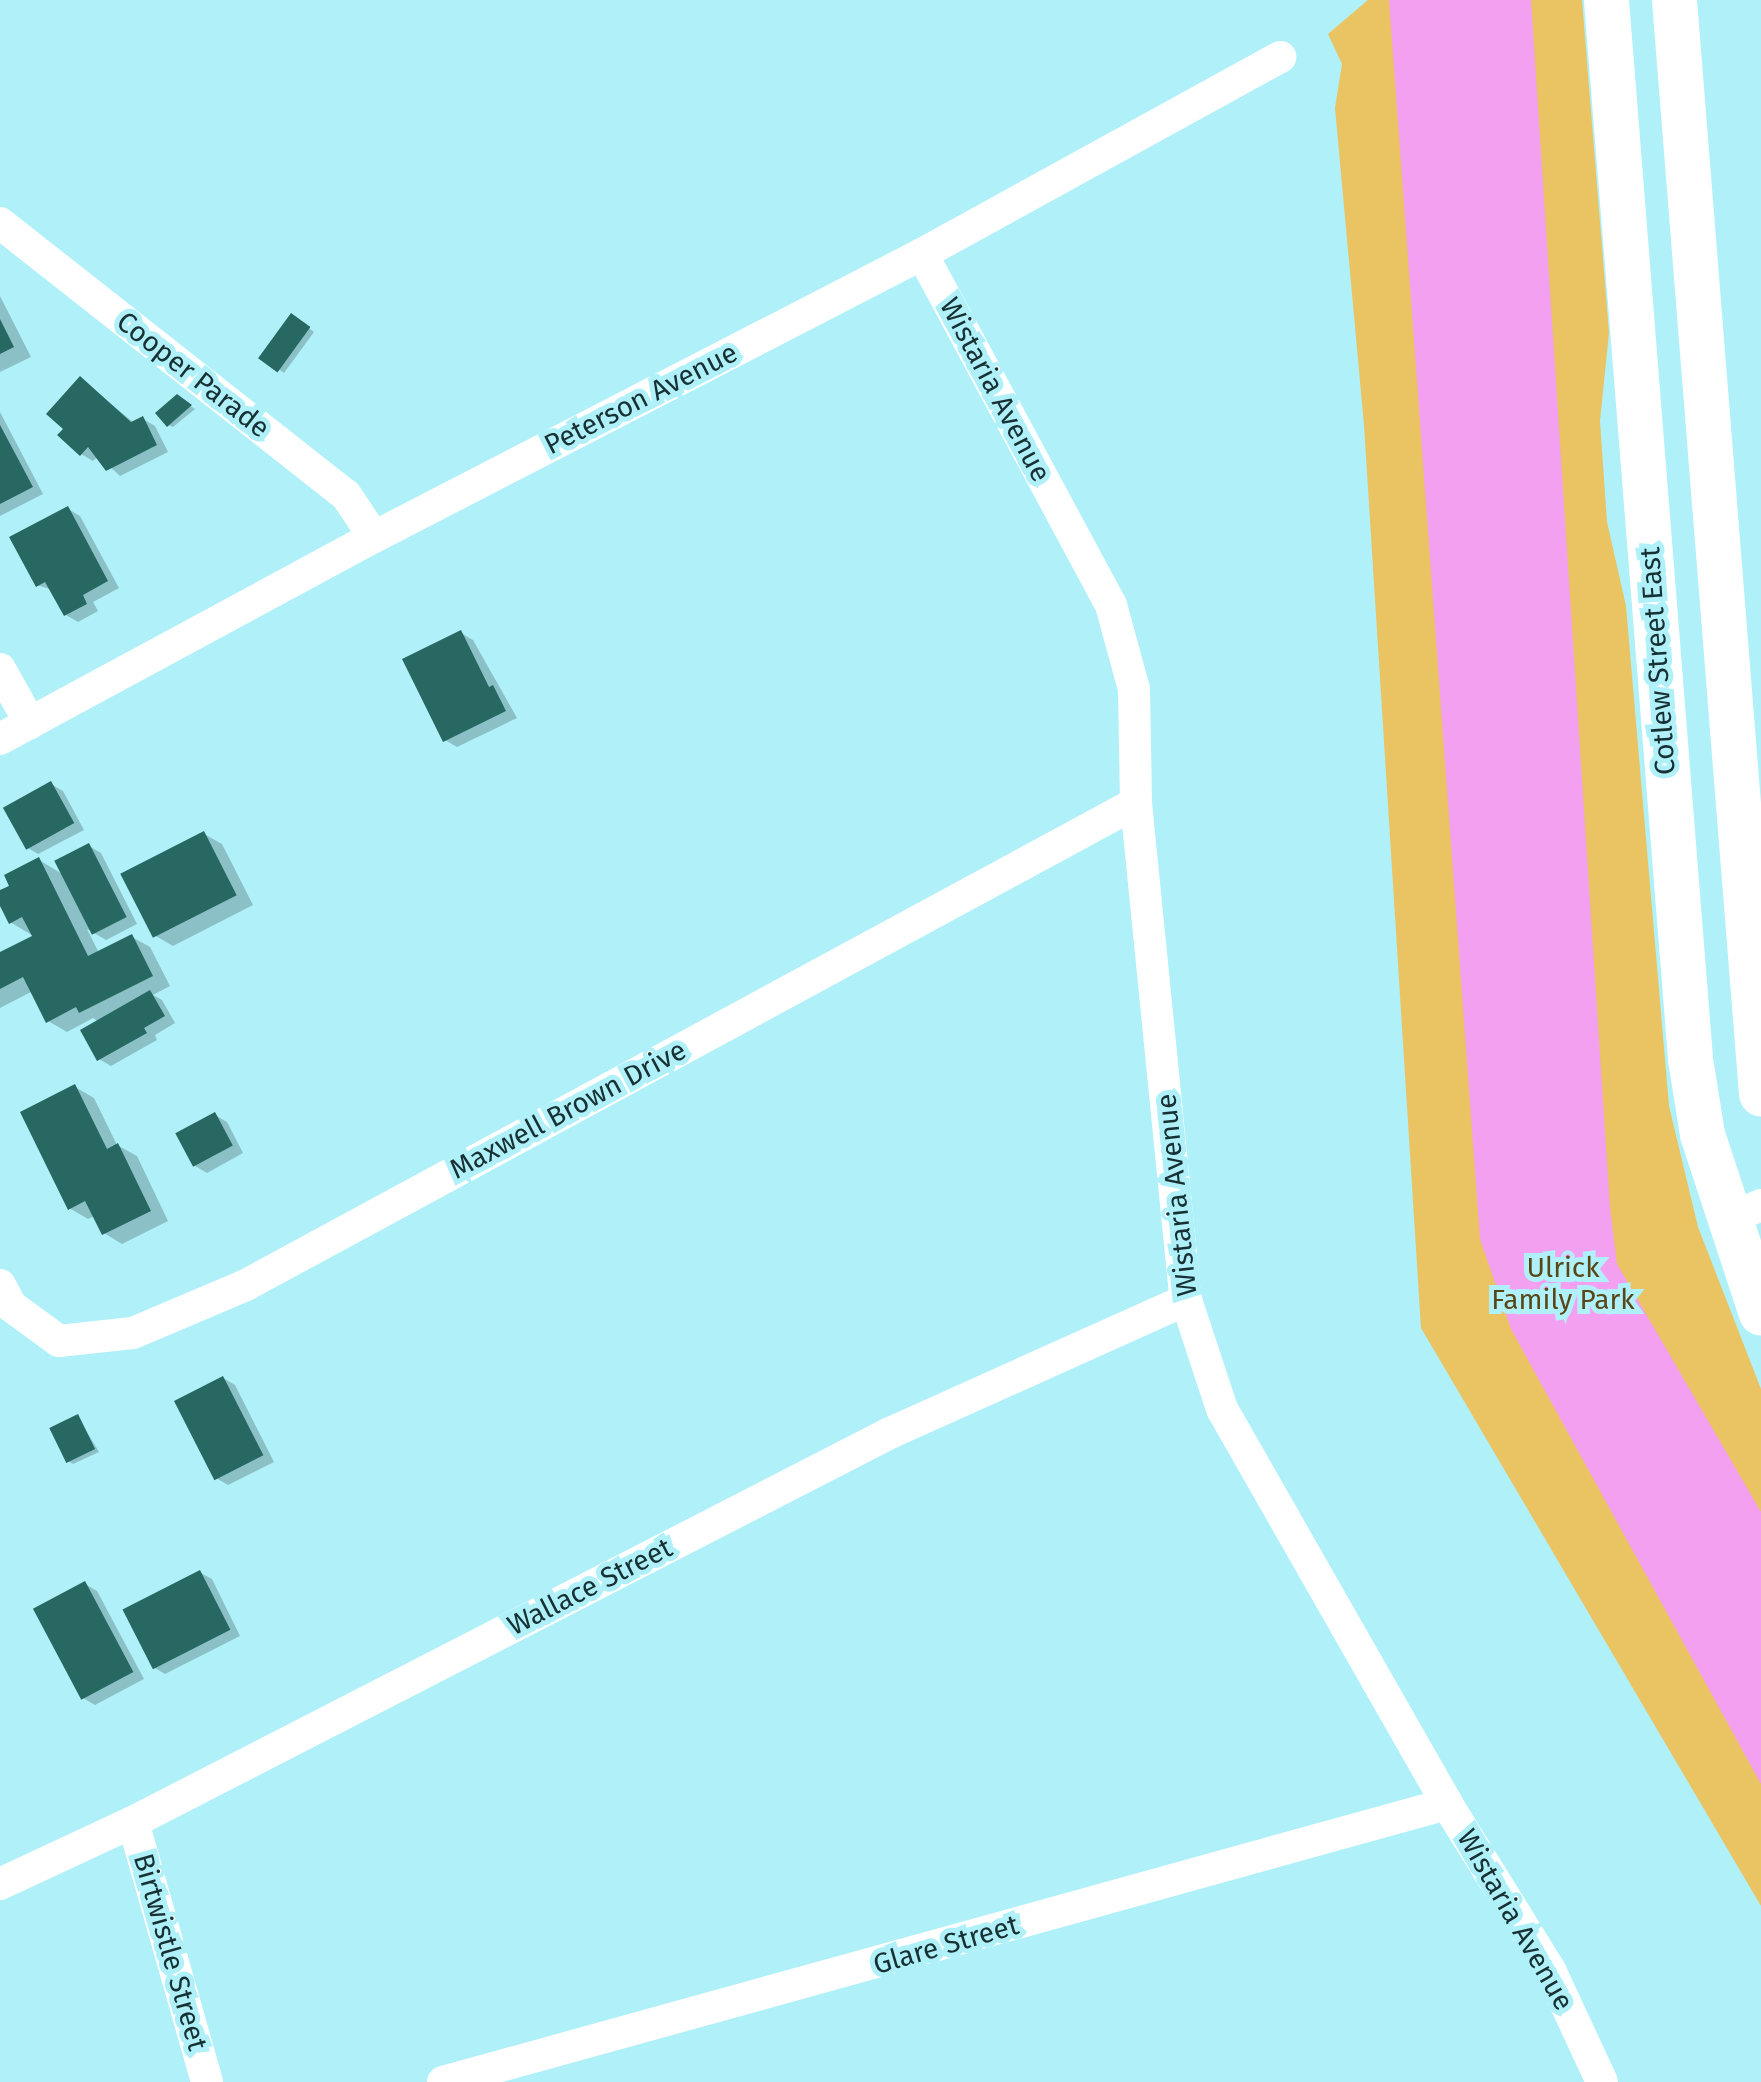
<!DOCTYPE html>
<style>
body{margin:0}
#map{position:relative;width:1761px;height:2082px;overflow:hidden;background:#b0f0f9;font-family:"Fira Sans",sans-serif}
div>[style]{position:absolute}
.green>*{inset:0;background:#eac362}
.water>*{inset:0;background:#f3a0f1}
.shadow>*{inset:0;background:#0003}
.building>*{inset:0;background:#286862;transform-origin:0 0}
.minor>*{height:32px;margin:-16px;padding:0 16px;transform-origin:16px;border-radius:16px;background:#fff}
.secondary>*{height:45px;margin:-22.5px;padding:0 22.5px;transform-origin:22.5px;border-radius:22.5px;background:#fff}
span{translate:-50% -50%;white-space:nowrap;text-align:center;line-height:1.15;-webkit-text-stroke:10px #b0f0f9;paint-order:stroke}
.street-label{font-size:28px;color:#163033}
.park-label{font-size:28px;color:#584616}
</style>
<div id="map">
<div class="green">
<div style="clip-path:polygon(1368px 0,1582px 0,1609px 333px,1600px 421px,1607px 522px,1626px 606px,1669px 1106px,1698px 1227px,1761px 1389px,1761px 1906px,1421px 1328px,1364px 425px,1335px 108px,1342px 64px,1328px 34px)"></div>
</div>
<div class="water">
<div style="clip-path:polygon(1389px 0,1531px 0,1610px 1208px,1617px 1264px,1761px 1512px,1761px 1784px,1511px 1329px,1480px 1239px)"></div>
</div>
<div class="shadow">
<div style="clip-path:polygon(0 296px,31px 357px,0 372px)"></div>
<div style="clip-path:polygon(297px 319px,314px 332px,284px 373px,262px 357px)"></div>
<div style="clip-path:polygon(81px 379px,134px 423px,143px 419px,155px 426px,168px 452px,120px 476px,98px 456px,93px 461px,81px 454px,66px 429px)"></div>
<div style="clip-path:polygon(177px 397px,195px 409px,173px 427px,168px 425px)"></div>
<div style="clip-path:polygon(0 412px,43px 494px,0 516px)"></div>
<div style="clip-path:polygon(68px 509px,80px 516px,119px 588px,93px 602px,98px 611px,78px 622px,66px 615px,53px 590px,37px 585px)"></div>
<div style="clip-path:polygon(461px 633px,473px 640px,517px 718px,457px 747px,445px 740px)"></div>
<div style="clip-path:polygon(51px 784px,63px 791px,84px 830px,38px 854px,26px 847px)"></div>
<div style="clip-path:polygon(204px 834px,222px 844px,253px 905px,173px 946px,154px 935px)"></div>
<div style="clip-path:polygon(89px 846px,101px 853px,137px 924px,106px 940px,87px 929px,99px 953px,132px 937px,150px 947px,170px 986px,153px 995px,162px 1000px,175px 1023px,155px 1035px,157px 1040px,111px 1066px,99px 1059px,99px 1022px,93px 1018px,67px 1032px,48px 1021px,33px 991px,0 1008px,0 955px,35px 937px,10px 922px,0 893px,39px 860px,64px 875px)"></div>
<div style="clip-path:polygon(75px 1087px,94px 1098px,117px 1145px,137px 1156px,168px 1221px,122px 1244px,104px 1233px,95px 1216px,88px 1219px,69px 1208px)"></div>
<div style="clip-path:polygon(215px 1115px,227px 1122px,243px 1153px,207px 1173px,195px 1166px)"></div>
<div style="clip-path:polygon(223px 1378px,235px 1385px,274px 1462px,228px 1485px,216px 1478px)"></div>
<div style="clip-path:polygon(78px 1417px,99px 1452px,73px 1464px,68px 1461px)"></div>
<div style="clip-path:polygon(199px 1572px,212px 1579px,240px 1636px,165px 1674px,153px 1667px)"></div>
<div style="clip-path:polygon(85px 1584px,97px 1591px,144px 1679px,95px 1705px,83px 1698px)"></div>
</div>
<div class="building">
<div style="left:291px;top:313px;width:24px;height:56px;rotate:36deg"></div>
<div style="clip-path:polygon(0 319px,14px 347px,0 354px)"></div>
<div style="clip-path:polygon(80px 376px,131px 422px,143px 416px,157px 445px,106px 471px,88px 447px,80px 456px,57px 435px,63px 429px,46px 414px)"></div>
<div style="clip-path:polygon(177px 394px,192px 405px,167px 427px,155px 413px)"></div>
<div style="clip-path:polygon(0 425px,33px 487px,0 504px)"></div>
<div style="clip-path:polygon(68px 506px,108px 581px,83px 595px,87px 604px,64px 616px,45px 582px,36px 587px,9px 537px)"></div>
<div style="clip-path:polygon(461px 630px,489px 687px,493px 685px,506px 711px,443px 742px,402px 659px)"></div>
<div style="left:51px;top:781px;width:48px;height:55px;rotate:61deg"></div>
<div style="left:204px;top:831px;width:72px;height:94px;rotate:63deg"></div>
<div style="left:89px;top:843px;width:83px;height:39px;rotate:63deg"></div>
<div style="clip-path:polygon(39px 857px,88px 956px,132px 934px,153px 976px,79px 1013px,76px 1007px,46px 1023px,23px 977px,0 989px,0 952px,32px 936px,22px 917px,9px 924px,0 906px,0 890px,9px 886px,4px 875px)"></div>
<div style="clip-path:polygon(150px 990px,165px 1016px,144px 1028px,147px 1033px,97px 1061px,80px 1030px)"></div>
<div style="clip-path:polygon(75px 1084px,107px 1149px,118px 1143px,151px 1211px,102px 1235px,85px 1201px,68px 1210px,20px 1112px)"></div>
<div style="left:215px;top:1112px;width:38px;height:45px;rotate:62deg"></div>
<div style="left:223px;top:1376px;width:89px;height:55px;rotate:63deg"></div>
<div style="left:78px;top:1414px;width:39px;height:32px;rotate:64deg"></div>
<div style="left:200px;top:1570px;width:67px;height:87px;rotate:63deg"></div>
<div style="left:85px;top:1581px;width:103px;height:59px;rotate:62deg"></div>
</div>
<div class="minor">
<div style="left:0;top:223px;width:440px;rotate:38.2deg"></div>
<div style="left:346px;top:495px;width:50px;rotate:56.3deg"></div>
<div style="left:922px;top:254px;width:399px;rotate:61.7deg"></div>
<div style="left:1111px;top:605px;width:87px;rotate:74.7deg"></div>
<div style="left:1134px;top:689px;width:114px;rotate:89deg"></div>
<div style="left:1136px;top:803px;width:500px;rotate:84.3deg"></div>
<div style="left:1186px;top:1300px;width:115px;rotate:71.7deg"></div>
<div style="left:1222px;top:1409px;width:455px;rotate:60.3deg"></div>
<div style="left:1447px;top:1804px;width:195px;rotate:58.2deg"></div>
<div style="left:1550px;top:1970px;width:123px;rotate:65.1deg"></div>
<div style="left:0;top:669px;width:62px;rotate:60.9deg"></div>
<div style="left:0;top:739px;width:425px;rotate:-28.4deg"></div>
<div style="left:374px;top:537px;width:617px;rotate:-27.31deg"></div>
<div style="left:922px;top:254px;width:409px;rotate:-28.8deg"></div>
<div style="left:1727px;top:1220px;width:37px;rotate:-24deg"></div>
<div style="left:0;top:1285px;width:24px;rotate:62deg"></div>
<div style="left:11px;top:1306px;width:59px;rotate:36.1deg"></div>
<div style="left:59px;top:1341px;width:74px;rotate:-6.2deg"></div>
<div style="left:133px;top:1333px;width:123px;rotate:-23deg"></div>
<div style="left:246px;top:1285px;width:1012px;rotate:-28.44deg"></div>
<div style="left:133px;top:1822px;width:270px;rotate:74.1deg"></div>
<div style="left:0;top:1884px;width:147px;rotate:-25deg"></div>
<div style="left:133px;top:1822px;width:851px;rotate:-27.2deg"></div>
<div style="left:890px;top:1433px;width:325px;rotate:-24.2deg"></div>
<div style="left:443px;top:2082px;width:1042px;rotate:-15.48deg"></div>
</div>
<div class="secondary">
<div style="left:1606px;top:0;width:1062px;rotate:85.46deg"></div>
<div style="left:1690px;top:1059px;width:76px;rotate:80.9deg"></div>
<div style="left:1702px;top:1134px;width:188px;rotate:71.8deg"></div>
<div style="left:1674px;top:0;width:1097px;rotate:85.45deg"></div>
</div>
<div class="street-label">
<span style="left:193px;top:375px;rotate:38deg">Cooper Parade</span>
<span style="left:995px;top:390px;rotate:62deg">Wistaria Avenue</span>
<span style="left:641px;top:399px;rotate:-27deg">Peterson Avenue</span>
<span style="left:1658px;top:661px;rotate:-94deg">Cotlew Street East</span>
<span style="left:568px;top:1110px;rotate:-28deg">Maxwell Brown Drive</span>
<span style="left:1177px;top:1195px;rotate:-96deg">Wistaria Avenue</span>
<span style="left:590px;top:1587px;rotate:-27deg">Wallace Street</span>
<span style="left:1515px;top:1920px;rotate:60deg">Wistaria Avenue</span>
<span style="left:946px;top:1945px;rotate:-16deg">Glare Street</span>
<span style="left:170px;top:1952px;rotate:74deg">Birtwistle Street</span>
</div>
<div class="park-label">
<span style="left:1563px;top:1284px">Ulrick<br>Family Park</span>
</div>
</div>
